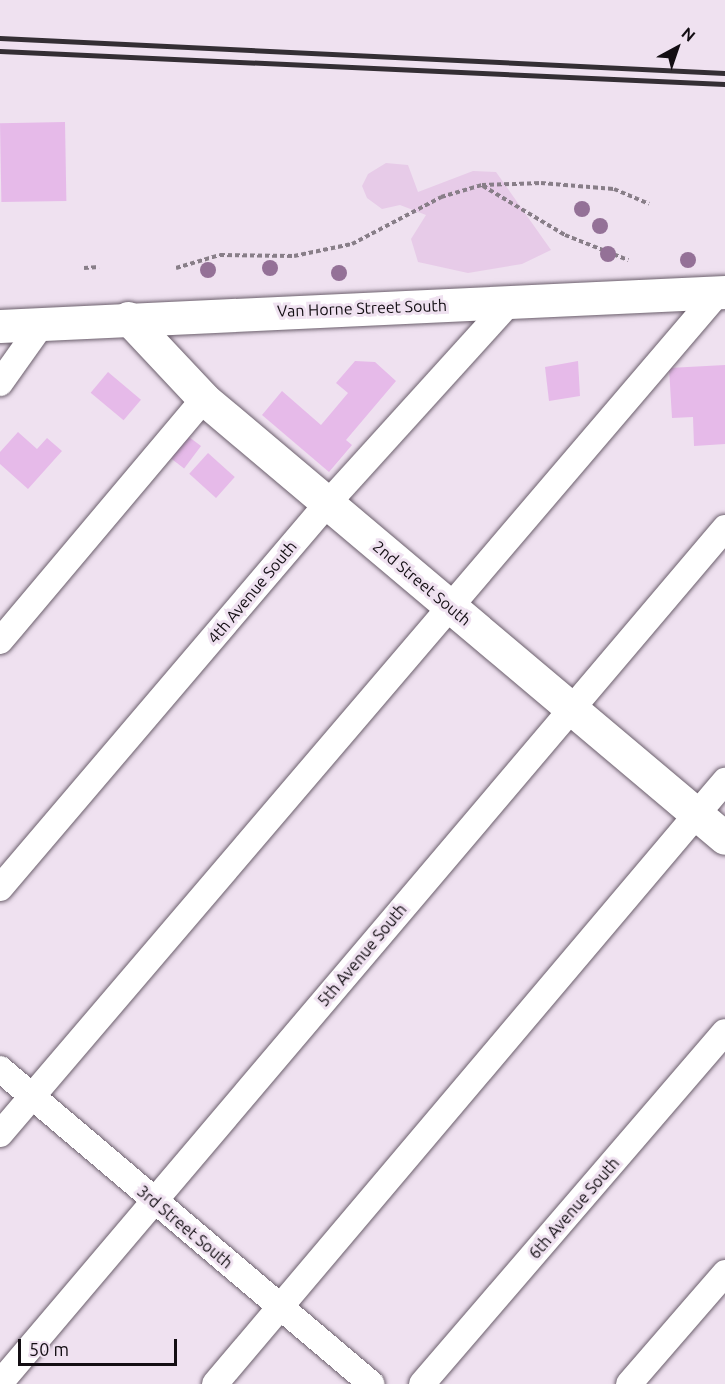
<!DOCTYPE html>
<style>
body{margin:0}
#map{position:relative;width:725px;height:1384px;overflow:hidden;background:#efe1f0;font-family:Ubuntu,sans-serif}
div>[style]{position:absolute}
.green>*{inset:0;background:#e7cbe8}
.building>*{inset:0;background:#e6bae9;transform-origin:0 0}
.path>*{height:4px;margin-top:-2px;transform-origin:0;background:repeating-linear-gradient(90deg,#887e88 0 4.5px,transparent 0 7.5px)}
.roads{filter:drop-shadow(0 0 2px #6b5f6c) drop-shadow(0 0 2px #6b5f6c)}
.minor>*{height:26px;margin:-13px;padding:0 13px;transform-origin:13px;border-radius:13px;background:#fff}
.major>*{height:33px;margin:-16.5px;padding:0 16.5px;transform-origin:16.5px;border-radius:16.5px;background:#fff}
.highway>*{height:33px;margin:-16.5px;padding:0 16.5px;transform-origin:16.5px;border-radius:16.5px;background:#fff}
.rail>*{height:4.5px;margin:-2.25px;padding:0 2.25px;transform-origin:2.25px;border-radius:2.25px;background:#342e34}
.trees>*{width:16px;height:16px;margin:-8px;border-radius:50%;background:#947197}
span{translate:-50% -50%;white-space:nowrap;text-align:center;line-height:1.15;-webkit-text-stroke:6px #efe1f0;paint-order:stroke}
.street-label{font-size:16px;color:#130e13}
.north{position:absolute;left:647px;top:18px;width:60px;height:60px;-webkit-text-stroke:4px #efe1f0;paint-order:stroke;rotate:40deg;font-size:16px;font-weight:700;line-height:24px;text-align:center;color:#130e13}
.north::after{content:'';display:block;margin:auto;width:21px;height:27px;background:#130e13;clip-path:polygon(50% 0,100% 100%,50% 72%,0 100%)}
.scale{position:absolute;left:18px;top:1339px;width:159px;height:27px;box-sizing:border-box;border:3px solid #130e13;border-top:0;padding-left:8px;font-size:18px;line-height:21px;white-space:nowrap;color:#130e13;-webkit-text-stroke:4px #efe1f0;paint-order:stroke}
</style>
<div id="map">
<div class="green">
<div style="clip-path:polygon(386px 163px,408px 165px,418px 192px,473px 171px,496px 172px,551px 250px,522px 264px,468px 273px,418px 262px,411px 239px,426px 215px,400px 205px,382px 209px,367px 198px,362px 186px,368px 174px)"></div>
</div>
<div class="building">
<div style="left:65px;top:122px;width:79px;height:65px;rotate:89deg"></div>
<div style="clip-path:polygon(355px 361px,375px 362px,396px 381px,346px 440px,352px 445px,329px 472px,262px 415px,282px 391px,321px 425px,348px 393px,336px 383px)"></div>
<div style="clip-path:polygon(578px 361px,580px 396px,549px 401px,545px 367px)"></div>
<div style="clip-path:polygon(725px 365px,725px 444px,694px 446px,693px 417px,672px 418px,669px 368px)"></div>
<div style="left:108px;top:372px;width:43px;height:27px;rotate:40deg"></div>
<div style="clip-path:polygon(18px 432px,37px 449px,47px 438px,62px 451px,28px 489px,0 464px,0 452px)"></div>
<div style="left:185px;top:434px;width:20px;height:28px;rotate:37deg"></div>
<div style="left:208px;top:453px;width:36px;height:28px;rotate:42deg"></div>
</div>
<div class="path">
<div style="left:483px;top:186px;width:96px;rotate:30.9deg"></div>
<div style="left:565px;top:235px;width:68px;rotate:21.6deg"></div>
<div style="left:84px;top:268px;width:15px;rotate:-4deg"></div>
<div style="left:176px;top:268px;width:46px;rotate:-16.5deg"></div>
<div style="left:220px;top:255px;width:74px;rotate:0.8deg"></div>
<div style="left:294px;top:256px;width:59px;rotate:-11.7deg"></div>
<div style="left:352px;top:244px;width:101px;rotate:-27.8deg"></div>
<div style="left:441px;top:197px;width:43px;rotate:-16.3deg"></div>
<div style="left:482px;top:185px;width:59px;rotate:-1.9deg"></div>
<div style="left:541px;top:183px;width:73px;rotate:4.7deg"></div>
<div style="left:614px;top:189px;width:38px;rotate:23deg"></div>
</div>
<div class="roads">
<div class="minor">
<div style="left:0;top:383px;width:72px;rotate:-54.6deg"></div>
<div style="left:0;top:641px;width:317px;rotate:-49.9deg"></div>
<div style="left:0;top:888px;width:504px;rotate:-49.58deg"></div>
<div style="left:327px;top:504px;width:274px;rotate:-47.8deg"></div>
<div style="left:0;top:1069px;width:487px;rotate:40.3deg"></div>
<div style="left:0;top:1134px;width:1107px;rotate:-49.51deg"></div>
<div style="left:0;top:1383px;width:1121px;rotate:-49.7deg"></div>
<div style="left:215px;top:1384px;width:790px;rotate:-49.78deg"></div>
<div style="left:422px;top:1384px;width:464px;rotate:-49.3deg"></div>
<div style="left:629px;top:1384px;width:147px;rotate:-49.1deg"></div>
</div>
<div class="major">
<div style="left:128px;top:318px;width:111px;rotate:46.8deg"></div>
<div style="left:204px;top:399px;width:681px;rotate:40.12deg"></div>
</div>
<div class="highway">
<div style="left:0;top:326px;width:726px;rotate:-2.69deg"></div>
</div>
</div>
<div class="rail">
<div style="left:0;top:38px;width:726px;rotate:2.76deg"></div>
<div style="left:0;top:51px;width:726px;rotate:2.61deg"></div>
</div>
<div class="trees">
<div style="left:582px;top:209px"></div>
<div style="left:600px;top:226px"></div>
<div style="left:608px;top:254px"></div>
<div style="left:688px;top:260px"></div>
<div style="left:270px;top:268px"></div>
<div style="left:208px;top:270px"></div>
<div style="left:339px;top:273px"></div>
</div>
<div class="street-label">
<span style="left:362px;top:308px;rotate:-2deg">Van Horne Street South</span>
<span style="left:422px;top:583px;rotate:40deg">2nd Street South</span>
<span style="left:252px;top:592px;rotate:-50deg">4th Avenue South</span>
<span style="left:362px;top:955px;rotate:-50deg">5th Avenue South</span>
<span style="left:574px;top:1208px;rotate:-49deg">6th Avenue South</span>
<span style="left:185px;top:1227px;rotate:40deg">3rd Street South</span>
</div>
<div class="north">N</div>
<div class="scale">50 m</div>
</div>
